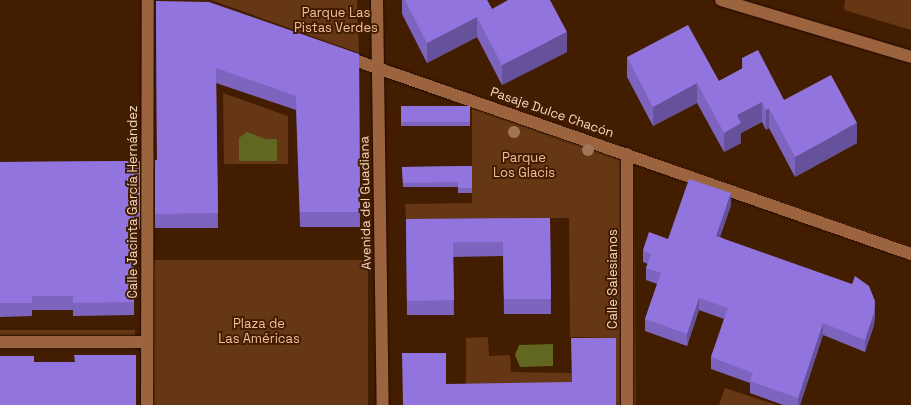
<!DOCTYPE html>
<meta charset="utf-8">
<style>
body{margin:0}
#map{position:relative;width:911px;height:405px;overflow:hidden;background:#431d00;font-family:"Space Grotesk",sans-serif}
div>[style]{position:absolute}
.green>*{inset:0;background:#663714;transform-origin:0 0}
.water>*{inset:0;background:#616720}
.roads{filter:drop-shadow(0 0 1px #230900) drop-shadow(0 0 1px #230900)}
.street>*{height:12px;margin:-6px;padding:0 6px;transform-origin:6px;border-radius:6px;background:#9c643e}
.trees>*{width:12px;height:12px;margin:-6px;border-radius:50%;background:#a27556}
.wall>*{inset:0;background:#7d64bf;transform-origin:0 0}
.shaded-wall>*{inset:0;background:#66519b}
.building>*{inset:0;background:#9174de;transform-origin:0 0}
span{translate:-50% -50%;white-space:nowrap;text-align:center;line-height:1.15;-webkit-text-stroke:4px #431d00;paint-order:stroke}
.park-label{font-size:13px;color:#f0bd9c}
.street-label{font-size:13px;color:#f5d5c1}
</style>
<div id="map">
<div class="green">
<div style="clip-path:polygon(178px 0,357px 0,359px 53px,211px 0)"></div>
<div style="clip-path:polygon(845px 0,911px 0,911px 30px,844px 10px)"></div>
<div style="clip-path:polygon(398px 68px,911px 246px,911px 261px,634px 164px,636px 405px,616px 405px,615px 338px,570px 337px,569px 218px,406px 219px,405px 204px,472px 203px,472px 109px,399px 80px)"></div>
<div style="clip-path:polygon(223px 93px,288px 116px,288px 164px,224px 164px)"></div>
<div style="left:151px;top:260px;width:217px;height:145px"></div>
<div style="left:135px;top:330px;width:19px;height:135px;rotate:90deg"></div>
<div style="clip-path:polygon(488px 337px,489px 356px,510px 355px,511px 372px,572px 373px,572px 395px,466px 398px,466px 338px)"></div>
<div style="clip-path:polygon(725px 388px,776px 405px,719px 405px)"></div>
</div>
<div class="water">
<div style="clip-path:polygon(247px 132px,265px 139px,277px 139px,277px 161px,239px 161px,239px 138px)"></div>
<div style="clip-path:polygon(553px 344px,553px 366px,520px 367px,515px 355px,519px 345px)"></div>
</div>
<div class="roads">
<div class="street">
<div style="left:377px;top:0;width:405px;rotate:89.2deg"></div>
<div style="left:721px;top:0;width:198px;rotate:16.7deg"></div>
<div style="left:343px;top:56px;width:602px;rotate:19.22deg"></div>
<div style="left:0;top:342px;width:147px"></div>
<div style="left:147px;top:405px;width:405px;rotate:-89.9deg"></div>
<div style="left:627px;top:405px;width:251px;rotate:-90deg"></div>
</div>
</div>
<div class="trees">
<div style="left:514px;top:132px"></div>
<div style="left:588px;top:150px"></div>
</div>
<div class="wall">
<div style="clip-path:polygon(402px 0,487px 0,492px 9px,567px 52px,502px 85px,477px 37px,427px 63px,402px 14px)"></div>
<div style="clip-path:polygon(156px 1px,359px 54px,360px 227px,300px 227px,296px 110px,216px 83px,218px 228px,155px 228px,155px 160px,157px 160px)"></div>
<div style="clip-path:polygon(627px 57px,719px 81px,742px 69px,742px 58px,784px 100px,857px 143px,795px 177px,769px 128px,766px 130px,762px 122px,741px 133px,741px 143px,724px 152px,697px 103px,653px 126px,627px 77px)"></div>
<div style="left:401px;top:106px;width:69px;height:20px"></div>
<div style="clip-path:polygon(140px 161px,140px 229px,134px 229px,134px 315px,73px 316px,73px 310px,32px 310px,32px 316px,0 317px,0 162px)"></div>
<div style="clip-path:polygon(472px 166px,472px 193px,458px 193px,458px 187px,403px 187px,402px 167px)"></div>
<div style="clip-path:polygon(731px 205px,720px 237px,875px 313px,874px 325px,865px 352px,823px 335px,800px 405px,783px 405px,750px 393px,750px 383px,711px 369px,711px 357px,724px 319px,699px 310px,687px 346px,645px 331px,645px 319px,657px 284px,646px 280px,646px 268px,648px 264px,643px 262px,643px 250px,668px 239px)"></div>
<div style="clip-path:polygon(550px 218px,551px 314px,504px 314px,503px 256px,453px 257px,454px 315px,407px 315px,406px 219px)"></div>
</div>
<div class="shaded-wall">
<div style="clip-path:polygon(477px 17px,477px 37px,427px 63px,427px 43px)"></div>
<div style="clip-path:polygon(567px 32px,567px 52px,502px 85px,502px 65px)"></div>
<div style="clip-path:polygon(697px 83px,697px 103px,653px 126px,653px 107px)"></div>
<div style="clip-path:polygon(762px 102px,762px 122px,741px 133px,741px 143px,724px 152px,724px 133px,737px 115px)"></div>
<div style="clip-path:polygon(769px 108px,769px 128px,766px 130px,766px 110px)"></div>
<div style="clip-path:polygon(857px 123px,857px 143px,795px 177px,795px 157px)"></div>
<div style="clip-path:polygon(731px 193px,731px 205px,716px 248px,716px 236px)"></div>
<div style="clip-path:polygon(699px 298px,699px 310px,687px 346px,687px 334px)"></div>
<div style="clip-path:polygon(875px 301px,875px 313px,874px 325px,865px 352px,865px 340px)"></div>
<div style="clip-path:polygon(823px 323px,823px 335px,800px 405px,798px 405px,798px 398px)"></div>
</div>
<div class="building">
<div style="clip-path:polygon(405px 0,487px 0,492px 9px,508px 0,550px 0,567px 32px,502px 65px,477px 17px,427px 43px)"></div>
<div style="clip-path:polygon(156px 1px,209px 2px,359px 54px,360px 212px,300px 212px,296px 96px,216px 68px,218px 213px,155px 214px,155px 160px,157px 160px)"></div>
<div style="clip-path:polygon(688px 25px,719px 81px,743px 68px,742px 58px,758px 50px,784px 100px,831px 75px,857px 123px,795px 157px,769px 108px,766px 110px,762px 102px,737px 115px,741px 123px,724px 133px,697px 83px,653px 107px,627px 57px)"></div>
<div style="left:401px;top:106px;width:69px;height:16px"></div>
<div style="clip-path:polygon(140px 161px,140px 215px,134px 215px,134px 302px,73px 303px,73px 296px,32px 296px,32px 303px,0 303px,0 162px)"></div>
<div style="clip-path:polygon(472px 166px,472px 188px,458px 188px,458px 182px,403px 183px,402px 167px)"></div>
<div style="clip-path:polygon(689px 179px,731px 193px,716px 236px,852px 284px,855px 276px,869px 286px,875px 301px,874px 313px,865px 340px,823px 323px,798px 398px,750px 381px,753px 373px,711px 357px,728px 308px,699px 298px,687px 334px,645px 319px,661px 273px,646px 268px,651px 254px,643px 250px,649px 232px,668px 239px)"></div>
<div style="clip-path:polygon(550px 218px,551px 299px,504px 299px,503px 242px,453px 242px,454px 300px,407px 301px,406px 219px)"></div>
<div style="clip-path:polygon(571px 338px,616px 338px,616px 405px,403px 405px,402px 353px,446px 353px,446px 384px,572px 382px)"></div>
<div style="clip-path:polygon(74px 355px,136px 355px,136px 405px,0 405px,0 356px,34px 356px,34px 362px,75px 362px)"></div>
</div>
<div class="park-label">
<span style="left:336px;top:21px">Parque Las<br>Pistas Verdes</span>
<span style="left:524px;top:166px">Parque<br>Los Glacis</span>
<span style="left:259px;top:332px">Plaza de<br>Las Américas</span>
</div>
<div class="street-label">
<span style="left:552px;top:113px;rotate:19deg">Pasaje Dulce Chacón</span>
<span style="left:133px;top:202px;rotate:-90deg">Calle Jacinta García Hernández</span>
<span style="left:366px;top:203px;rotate:-91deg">Avenida del Guadiana</span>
<span style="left:613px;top:279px;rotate:-90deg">Calle Salesianos</span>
</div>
</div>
